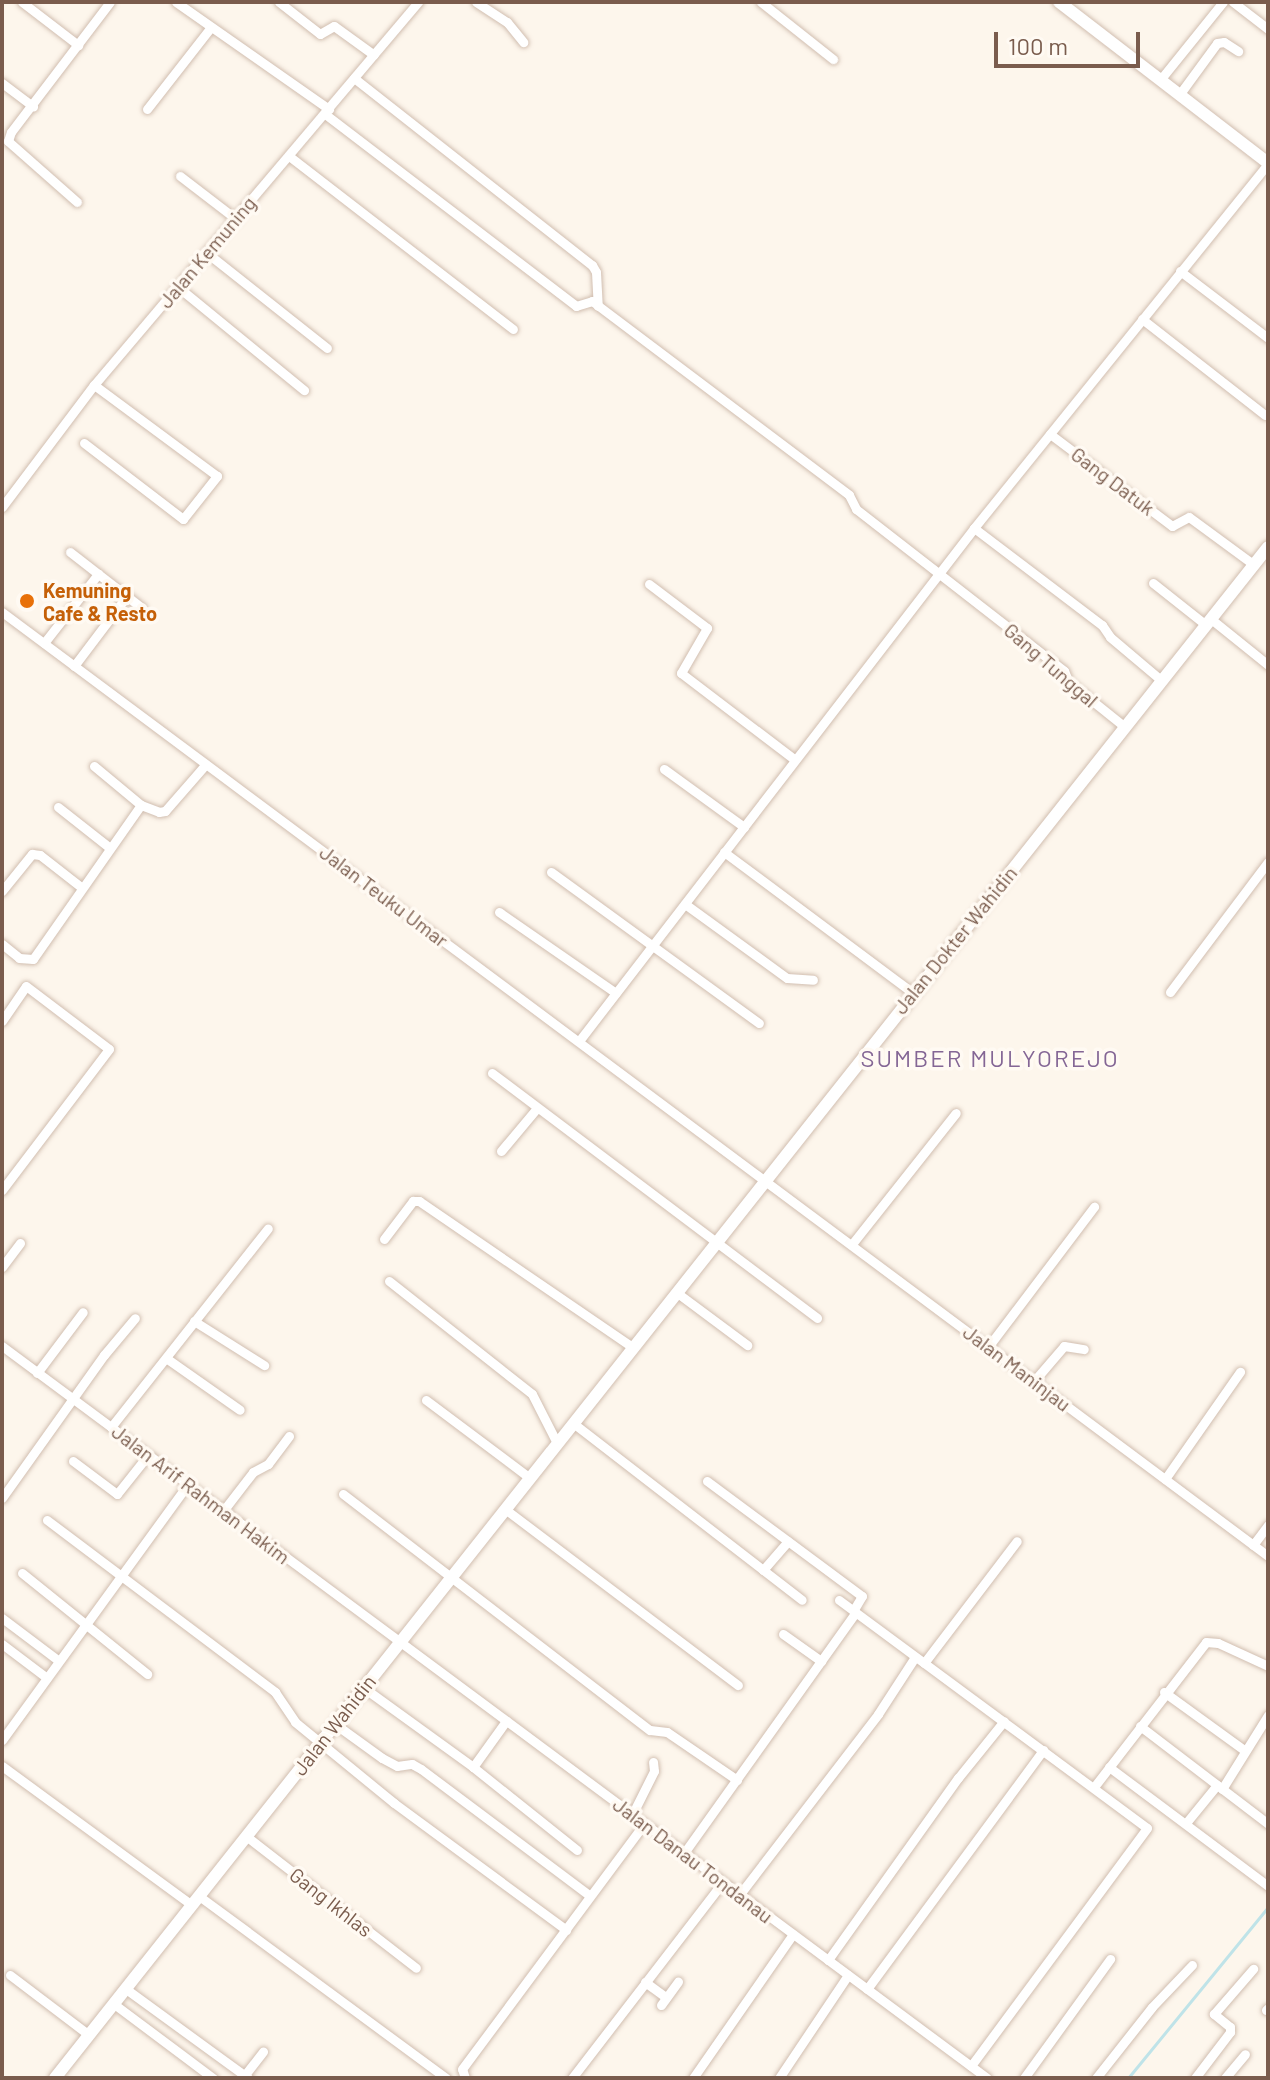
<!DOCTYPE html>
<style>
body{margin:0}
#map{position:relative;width:1270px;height:2080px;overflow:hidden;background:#fdf6ec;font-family:Barlow,sans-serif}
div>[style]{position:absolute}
.stream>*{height:3px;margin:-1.5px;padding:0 1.5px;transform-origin:1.5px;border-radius:1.5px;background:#bfe3e8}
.roads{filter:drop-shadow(0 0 2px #d1beb0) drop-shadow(0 0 2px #d1beb0)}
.street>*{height:9px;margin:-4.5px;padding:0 4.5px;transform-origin:4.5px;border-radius:4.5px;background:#fff}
.secondary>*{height:12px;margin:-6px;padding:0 6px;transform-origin:6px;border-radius:6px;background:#fff}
.dots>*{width:22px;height:22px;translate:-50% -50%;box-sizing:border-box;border:4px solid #fffaf3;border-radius:50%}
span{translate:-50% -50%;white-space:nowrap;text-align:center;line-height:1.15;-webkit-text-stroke:7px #fffaf3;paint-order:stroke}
.street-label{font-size:20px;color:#7a5c4d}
.food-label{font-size:20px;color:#c56008;font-weight:700}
.left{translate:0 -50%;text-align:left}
.quarter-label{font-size:24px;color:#846695;letter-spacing:2px}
.frame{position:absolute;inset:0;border:4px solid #7a5c4d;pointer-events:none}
.scale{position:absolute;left:994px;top:32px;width:146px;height:36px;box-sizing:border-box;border:4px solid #7a5c4d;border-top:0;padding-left:10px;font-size:24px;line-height:28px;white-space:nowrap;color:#7a5c4d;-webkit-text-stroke:6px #fffaf3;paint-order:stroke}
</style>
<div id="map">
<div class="stream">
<div style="left:1128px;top:2078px;width:221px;rotate:-50.7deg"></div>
</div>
<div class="roads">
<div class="street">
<div style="left:22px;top:2px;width:71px;rotate:37.5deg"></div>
<div style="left:176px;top:2px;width:187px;rotate:35deg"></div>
<div style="left:279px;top:2px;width:52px;rotate:38deg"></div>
<div style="left:320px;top:34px;width:16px;rotate:-30deg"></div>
<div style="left:334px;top:26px;width:49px;rotate:35.9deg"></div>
<div style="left:476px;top:2px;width:37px;rotate:33deg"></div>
<div style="left:507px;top:22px;width:26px;rotate:51deg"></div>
<div style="left:761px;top:2px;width:92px;rotate:38.4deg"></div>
<div style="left:1233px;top:2px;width:44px;rotate:37.6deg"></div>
<div style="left:354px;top:78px;width:303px;rotate:38.2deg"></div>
<div style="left:592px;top:265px;width:8px;rotate:60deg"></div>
<div style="left:596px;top:272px;width:34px;rotate:87deg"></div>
<div style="left:1160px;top:80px;width:100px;rotate:-51.1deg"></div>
<div style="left:2px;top:83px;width:39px;rotate:37deg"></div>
<div style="left:1179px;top:95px;width:64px;rotate:-53.8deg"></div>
<div style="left:1217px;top:43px;width:7px;rotate:-8deg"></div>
<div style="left:1224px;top:42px;width:17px;rotate:33deg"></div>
<div style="left:147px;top:109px;width:104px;rotate:-52deg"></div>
<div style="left:325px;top:114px;width:316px;rotate:37.4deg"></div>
<div style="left:576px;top:306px;width:17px;rotate:-17deg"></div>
<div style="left:592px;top:301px;width:322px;rotate:37deg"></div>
<div style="left:849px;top:495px;width:16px;rotate:63deg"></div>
<div style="left:856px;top:509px;width:264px;rotate:37.9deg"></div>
<div style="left:1064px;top:671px;width:12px;rotate:66deg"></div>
<div style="left:1069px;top:682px;width:72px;rotate:38.8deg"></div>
<div style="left:8px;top:141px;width:9px;rotate:-72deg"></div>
<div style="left:11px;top:132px;width:163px;rotate:-52.7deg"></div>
<div style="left:8px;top:141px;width:92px;rotate:41.5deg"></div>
<div style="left:289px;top:156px;width:283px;rotate:37.7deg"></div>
<div style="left:180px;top:176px;width:71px;rotate:37.5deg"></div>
<div style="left:207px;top:253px;width:153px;rotate:38.4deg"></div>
<div style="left:1180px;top:271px;width:111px;rotate:37.3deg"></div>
<div style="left:178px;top:287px;width:163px;rotate:39.3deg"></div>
<div style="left:1142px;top:319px;width:156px;rotate:38deg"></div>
<div style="left:1050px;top:434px;width:153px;rotate:37deg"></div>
<div style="left:1172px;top:526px;width:19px;rotate:-28deg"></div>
<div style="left:1189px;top:517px;width:81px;rotate:36.4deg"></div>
<div style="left:84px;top:443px;width:125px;rotate:37.5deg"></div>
<div style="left:183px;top:519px;width:55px;rotate:-51.7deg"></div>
<div style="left:217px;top:476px;width:153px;rotate:-143.5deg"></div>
<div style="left:2px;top:507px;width:153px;rotate:-53deg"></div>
<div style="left:94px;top:385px;width:502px;rotate:-49.77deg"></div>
<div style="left:974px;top:528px;width:161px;rotate:37.2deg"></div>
<div style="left:1102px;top:625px;width:14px;rotate:56deg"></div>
<div style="left:1110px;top:637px;width:68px;rotate:40.2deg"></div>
<div style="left:70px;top:552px;width:91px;rotate:37.9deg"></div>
<div style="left:1153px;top:583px;width:68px;rotate:38.4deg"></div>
<div style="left:649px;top:584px;width:73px;rotate:37.2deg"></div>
<div style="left:707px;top:628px;width:52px;rotate:120deg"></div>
<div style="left:681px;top:673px;width:143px;rotate:37.3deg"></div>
<div style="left:2px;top:612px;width:1579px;rotate:36.71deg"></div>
<div style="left:1211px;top:619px;width:73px;rotate:38.9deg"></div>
<div style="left:44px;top:643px;width:88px;rotate:-52deg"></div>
<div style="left:74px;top:666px;width:88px;rotate:-52.9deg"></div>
<div style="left:94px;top:766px;width:61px;rotate:39.7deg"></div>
<div style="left:664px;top:769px;width:99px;rotate:35.9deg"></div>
<div style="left:58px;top:807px;width:66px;rotate:38.3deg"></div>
<div style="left:724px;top:852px;width:236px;rotate:36.7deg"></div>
<div style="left:551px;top:872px;width:257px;rotate:36deg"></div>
<div style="left:2px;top:891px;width:48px;rotate:-51deg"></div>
<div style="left:32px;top:854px;width:8px;rotate:7deg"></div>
<div style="left:40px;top:855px;width:52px;rotate:38deg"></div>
<div style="left:685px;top:904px;width:126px;rotate:36deg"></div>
<div style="left:787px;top:978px;width:26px;rotate:4deg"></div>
<div style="left:499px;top:912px;width:142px;rotate:34.7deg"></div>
<div style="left:2px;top:944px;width:22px;rotate:39deg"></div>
<div style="left:19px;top:958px;width:14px;rotate:4deg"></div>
<div style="left:33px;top:959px;width:188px;rotate:-55deg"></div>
<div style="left:141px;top:805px;width:19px;rotate:21deg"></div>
<div style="left:159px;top:812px;width:6px;rotate:-9deg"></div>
<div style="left:165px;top:811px;width:62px;rotate:-48.9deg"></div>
<div style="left:1170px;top:992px;width:163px;rotate:-53deg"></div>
<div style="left:2px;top:1021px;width:42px;rotate:-55.6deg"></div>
<div style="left:26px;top:986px;width:104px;rotate:37.2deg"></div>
<div style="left:109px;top:1049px;width:177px;rotate:127.2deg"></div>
<div style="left:579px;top:1041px;width:647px;rotate:-52.4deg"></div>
<div style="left:974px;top:528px;width:469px;rotate:-51.1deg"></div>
<div style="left:492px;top:1073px;width:407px;rotate:37deg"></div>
<div style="left:501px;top:1151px;width:56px;rotate:-50.1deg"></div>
<div style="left:384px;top:1239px;width:48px;rotate:-52.7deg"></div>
<div style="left:413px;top:1201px;width:6px"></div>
<div style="left:419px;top:1201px;width:258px;rotate:34.4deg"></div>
<div style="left:852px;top:1244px;width:167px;rotate:-51.6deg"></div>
<div style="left:2px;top:1267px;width:30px;rotate:-53deg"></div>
<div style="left:389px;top:1281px;width:182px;rotate:38.3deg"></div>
<div style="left:532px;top:1394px;width:55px;rotate:63deg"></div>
<div style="left:676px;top:1292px;width:89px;rotate:36.7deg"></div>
<div style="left:194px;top:1321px;width:83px;rotate:32.2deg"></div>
<div style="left:2px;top:1346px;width:1227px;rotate:36.62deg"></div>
<div style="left:988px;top:1347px;width:176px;rotate:-52.9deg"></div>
<div style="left:166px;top:1358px;width:90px;rotate:35.1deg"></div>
<div style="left:37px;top:1373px;width:76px;rotate:-53deg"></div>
<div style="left:1034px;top:1381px;width:46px;rotate:-49.4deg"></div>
<div style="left:1064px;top:1346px;width:20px;rotate:9deg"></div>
<div style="left:426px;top:1400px;width:130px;rotate:36.9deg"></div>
<div style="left:573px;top:1423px;width:289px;rotate:37.7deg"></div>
<div style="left:111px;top:1427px;width:253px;rotate:-51.7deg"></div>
<div style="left:73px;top:1461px;width:55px;rotate:36.9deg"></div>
<div style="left:117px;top:1494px;width:50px;rotate:-51.5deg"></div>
<div style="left:1165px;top:1479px;width:131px;rotate:-55deg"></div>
<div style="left:707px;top:1481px;width:193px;rotate:36.6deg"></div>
<div style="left:862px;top:1596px;width:17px;rotate:121deg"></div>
<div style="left:343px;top:1494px;width:387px;rotate:37.6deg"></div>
<div style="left:650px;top:1730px;width:17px;rotate:7deg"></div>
<div style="left:667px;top:1732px;width:85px;rotate:34.4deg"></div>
<div style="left:2px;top:1498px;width:176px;rotate:-54.5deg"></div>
<div style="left:104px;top:1355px;width:48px;rotate:-50deg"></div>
<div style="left:505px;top:1509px;width:292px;rotate:37.1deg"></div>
<div style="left:223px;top:1511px;width:49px;rotate:-52.4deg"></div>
<div style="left:253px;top:1472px;width:17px;rotate:-28deg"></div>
<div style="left:268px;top:1464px;width:35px;rotate:-53deg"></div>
<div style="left:47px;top:1520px;width:286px;rotate:37deg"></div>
<div style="left:275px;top:1692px;width:36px;rotate:56deg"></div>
<div style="left:295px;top:1722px;width:128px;rotate:39.3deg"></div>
<div style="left:394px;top:1803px;width:214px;rotate:36.4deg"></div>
<div style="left:1253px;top:1545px;width:25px;rotate:-53deg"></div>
<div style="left:763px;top:1570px;width:38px;rotate:-49deg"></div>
<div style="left:22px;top:1573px;width:161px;rotate:38.9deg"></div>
<div style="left:839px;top:1600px;width:383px;rotate:36.5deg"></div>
<div style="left:1147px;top:1828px;width:296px;rotate:126.5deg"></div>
<div style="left:2px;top:1618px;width:71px;rotate:37deg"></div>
<div style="left:783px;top:1634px;width:47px;rotate:35.4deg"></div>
<div style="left:2px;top:1644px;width:56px;rotate:37.1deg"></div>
<div style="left:924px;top:1663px;width:153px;rotate:-52.7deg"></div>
<div style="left:364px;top:1688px;width:135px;rotate:35.9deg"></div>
<div style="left:473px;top:1767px;width:133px;rotate:38.6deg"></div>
<div style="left:1164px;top:1692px;width:99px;rotate:35.9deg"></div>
<div style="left:335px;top:1724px;width:58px;rotate:35.9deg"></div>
<div style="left:382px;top:1758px;width:17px;rotate:28deg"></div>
<div style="left:397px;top:1766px;width:15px;rotate:-8deg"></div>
<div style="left:412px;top:1764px;width:10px;rotate:29deg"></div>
<div style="left:421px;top:1769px;width:211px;rotate:36.9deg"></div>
<div style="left:1140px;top:1726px;width:161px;rotate:37.4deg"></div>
<div style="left:2px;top:1740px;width:316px;rotate:-54deg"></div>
<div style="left:2px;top:1766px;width:235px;rotate:36.2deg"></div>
<div style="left:473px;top:1767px;width:57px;rotate:-54.3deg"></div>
<div style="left:1109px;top:1767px;width:199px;rotate:36.8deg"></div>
<div style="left:1094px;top:1787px;width:183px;rotate:-52.3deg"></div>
<div style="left:1206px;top:1642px;width:12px;rotate:5deg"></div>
<div style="left:1218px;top:1643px;width:55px;rotate:24.7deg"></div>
<div style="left:1222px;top:1789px;width:87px;rotate:-58.1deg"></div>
<div style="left:632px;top:1815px;width:49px;rotate:-63.4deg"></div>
<div style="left:654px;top:1771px;width:9px;rotate:-96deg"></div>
<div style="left:1186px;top:1823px;width:49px;rotate:-50.8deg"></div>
<div style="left:246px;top:1836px;width:215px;rotate:37.8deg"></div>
<div style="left:684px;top:1853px;width:295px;rotate:-54.5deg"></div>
<div style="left:740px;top:1894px;width:227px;rotate:-52.5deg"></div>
<div style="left:878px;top:1714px;width:68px;rotate:-57deg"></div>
<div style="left:199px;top:1896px;width:307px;rotate:36.4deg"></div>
<div style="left:828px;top:1960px;width:224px;rotate:-54.5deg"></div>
<div style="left:958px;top:1778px;width:73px;rotate:-51.1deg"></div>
<div style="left:10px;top:1975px;width:99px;rotate:37.2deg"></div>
<div style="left:645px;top:1982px;width:26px;rotate:36deg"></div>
<div style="left:126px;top:1989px;width:151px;rotate:36.1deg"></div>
<div style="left:867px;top:1989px;width:297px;rotate:-53.6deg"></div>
<div style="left:114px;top:2004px;width:124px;rotate:36.8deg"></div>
<div style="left:661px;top:2005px;width:29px;rotate:-54deg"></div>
<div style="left:1266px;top:2010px;width:3px;rotate:-45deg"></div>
<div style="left:244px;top:2076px;width:31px;rotate:-52deg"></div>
<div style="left:465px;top:2078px;width:9px;rotate:-108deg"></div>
<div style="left:462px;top:2069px;width:305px;rotate:-53.4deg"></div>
<div style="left:572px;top:2078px;width:247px;rotate:-52.4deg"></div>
<div style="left:693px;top:2078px;width:175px;rotate:-55.2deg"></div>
<div style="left:779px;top:2078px;width:124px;rotate:-56.2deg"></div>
<div style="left:1024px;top:2078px;width:147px;rotate:-54.1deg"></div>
<div style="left:1096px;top:2078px;width:90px;rotate:-51.7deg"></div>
<div style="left:1152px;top:2007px;width:58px;rotate:-46.4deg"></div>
<div style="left:1195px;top:2078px;width:58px;rotate:-52.7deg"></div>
<div style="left:1230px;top:2032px;width:5px;rotate:-90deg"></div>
<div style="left:1230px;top:2027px;width:21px;rotate:-141deg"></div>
<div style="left:1214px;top:2014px;width:60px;rotate:-49.1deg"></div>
<div style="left:1225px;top:2078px;width:31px;rotate:-50deg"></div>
</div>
<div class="secondary">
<div style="left:1059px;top:2px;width:264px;rotate:37.6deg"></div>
<div style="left:55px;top:2078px;width:1953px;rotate:-51.61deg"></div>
</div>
</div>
<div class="dots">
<div style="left:27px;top:601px;background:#e8710a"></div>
</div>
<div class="street-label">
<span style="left:207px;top:252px;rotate:-50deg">Jalan Kemuning</span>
<span style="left:1113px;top:481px;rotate:37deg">Gang Datuk</span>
<span style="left:1051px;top:665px;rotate:41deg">Gang Tunggal</span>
<span style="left:384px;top:896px;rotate:37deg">Jalan Teuku Umar</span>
<span style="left:955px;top:940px;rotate:-51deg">Jalan Dokter Wahidin</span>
<span style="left:1017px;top:1368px;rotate:37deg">Jalan Maninjau</span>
<span style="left:201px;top:1494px;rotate:37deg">Jalan Arif Rahman Hakim</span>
<span style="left:334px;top:1725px;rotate:-52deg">Jalan Wahidin</span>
<span style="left:693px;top:1860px;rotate:37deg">Jalan Danau Tondanau</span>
<span style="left:331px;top:1902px;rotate:38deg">Gang Ikhlas</span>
</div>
<div class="food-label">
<span class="left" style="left:43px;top:602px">Kemuning<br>Cafe &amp; Resto</span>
</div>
<div class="quarter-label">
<span style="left:990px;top:1058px">SUMBER MULYOREJO</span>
</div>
<div class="frame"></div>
<div class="scale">100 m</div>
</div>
